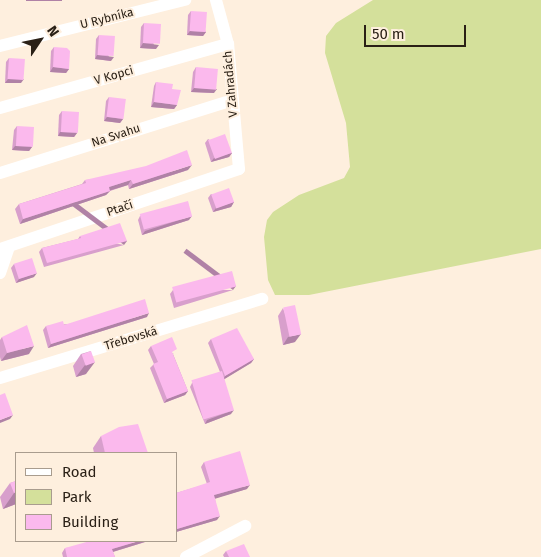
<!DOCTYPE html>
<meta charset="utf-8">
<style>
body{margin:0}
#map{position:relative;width:541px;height:557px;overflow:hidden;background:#feefde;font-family:"Fira Sans",sans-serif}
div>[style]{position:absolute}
.green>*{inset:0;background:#d4e09b}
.street>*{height:12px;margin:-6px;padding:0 6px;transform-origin:6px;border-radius:6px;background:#fff}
.wall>*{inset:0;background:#d89fcc}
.shaded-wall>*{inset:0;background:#b082a6;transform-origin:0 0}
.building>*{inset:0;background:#fbb9ed;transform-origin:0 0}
span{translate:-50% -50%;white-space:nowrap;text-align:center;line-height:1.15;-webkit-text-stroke:4px #feefde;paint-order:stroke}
.street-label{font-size:12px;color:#2a2016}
.legend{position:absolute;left:15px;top:452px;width:162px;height:90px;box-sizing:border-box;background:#feefde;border:1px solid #a99c8e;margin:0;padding:6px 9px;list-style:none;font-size:15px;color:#2a2016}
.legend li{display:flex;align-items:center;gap:10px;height:25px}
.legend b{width:25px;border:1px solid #a99c8e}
.north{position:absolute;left:15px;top:15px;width:50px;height:50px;-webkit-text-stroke:4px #feefde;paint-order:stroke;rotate:56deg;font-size:14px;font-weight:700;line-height:20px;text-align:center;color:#2a2016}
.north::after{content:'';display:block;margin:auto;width:18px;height:22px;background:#2a2016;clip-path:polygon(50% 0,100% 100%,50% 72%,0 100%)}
.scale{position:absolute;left:364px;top:25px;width:102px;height:22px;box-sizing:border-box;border:2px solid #2a2016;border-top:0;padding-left:6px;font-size:15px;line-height:18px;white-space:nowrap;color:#2a2016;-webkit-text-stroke:4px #feefde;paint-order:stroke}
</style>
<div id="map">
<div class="green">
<div style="clip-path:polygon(373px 0,541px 0,541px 249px,309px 295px,275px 295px,268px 280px,264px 237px,267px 220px,273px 212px,299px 195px,344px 178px,350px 167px,346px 123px,325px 53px,326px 36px,336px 23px)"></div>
</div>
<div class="street">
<div style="left:0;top:46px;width:191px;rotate:-14deg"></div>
<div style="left:0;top:108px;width:237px;rotate:-15.7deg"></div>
<div style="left:0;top:173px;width:244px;rotate:-17.4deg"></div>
<div style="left:0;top:249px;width:252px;rotate:-18.5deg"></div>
<div style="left:239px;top:169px;width:125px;rotate:-95deg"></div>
<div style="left:228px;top:44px;width:46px;rotate:-105.3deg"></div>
<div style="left:0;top:273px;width:28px;rotate:-71deg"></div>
<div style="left:0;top:378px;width:274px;rotate:-16.8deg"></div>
<div style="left:186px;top:557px;width:67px;rotate:-27.7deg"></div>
</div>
<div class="wall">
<div style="clip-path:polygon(191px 11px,206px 32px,203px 36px,187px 35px,188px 15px)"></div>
<div style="clip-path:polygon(144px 23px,156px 49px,140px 48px,141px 27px)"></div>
<div style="clip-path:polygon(99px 35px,111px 61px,95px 59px,96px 39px)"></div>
<div style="clip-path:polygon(54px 47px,69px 69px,66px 73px,50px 72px,51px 51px)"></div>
<div style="clip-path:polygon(9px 58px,21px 83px,5px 83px,6px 62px)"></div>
<div style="clip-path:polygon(196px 67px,214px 93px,191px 92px,193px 72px)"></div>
<div style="clip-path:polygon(156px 82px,172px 89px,177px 105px,174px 109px,151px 107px,154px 86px)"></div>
<div style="clip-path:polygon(109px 97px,123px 119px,120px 123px,104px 121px,106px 101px)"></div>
<div style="clip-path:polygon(62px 111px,77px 133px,74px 137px,58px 136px,59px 115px)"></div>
<div style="clip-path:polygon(17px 126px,32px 147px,29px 151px,12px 150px,14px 130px)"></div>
<div style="clip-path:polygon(208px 139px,232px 153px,229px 157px,211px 162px,205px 143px)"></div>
<div style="clip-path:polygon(188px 170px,129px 189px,128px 185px,110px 191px,106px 195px,20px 224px,15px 209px,19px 204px,82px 184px,85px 180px)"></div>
<div style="clip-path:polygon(211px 194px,234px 202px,231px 207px,213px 212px,208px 198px)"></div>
<div style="clip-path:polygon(140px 216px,189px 220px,142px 235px,138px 220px)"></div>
<div style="clip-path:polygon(80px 236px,124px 245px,44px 267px,39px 252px,42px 248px,78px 239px)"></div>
<div style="clip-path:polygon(14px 264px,34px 277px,16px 283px,11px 268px)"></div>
<div style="clip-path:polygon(173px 290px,233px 290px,174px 308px,170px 294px)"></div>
<div style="clip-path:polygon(283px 308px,295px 342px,283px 345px,278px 316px)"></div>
<div style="clip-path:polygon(147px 317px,48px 348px,43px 330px,46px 326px)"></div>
<div style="clip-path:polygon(2px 337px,29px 354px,1px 361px,0 357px,0 340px)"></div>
<div style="clip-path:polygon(211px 339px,254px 359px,251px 363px,224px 379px,231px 414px,205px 424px,190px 387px,192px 383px,220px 372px,208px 343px)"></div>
<div style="clip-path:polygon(151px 346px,174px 354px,173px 354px,188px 391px,185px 395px,164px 403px,150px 368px,154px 364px,148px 350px)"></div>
<div style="clip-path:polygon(91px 351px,86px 374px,76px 377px,73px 366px,81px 354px)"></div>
<div style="clip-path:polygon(101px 436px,148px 453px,94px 453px,93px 448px)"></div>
<div style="clip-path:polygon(204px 462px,247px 489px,215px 498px,217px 520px,176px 532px,176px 493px,207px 484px,201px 467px)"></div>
<div style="clip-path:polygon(16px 481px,16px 504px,3px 509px,0 497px,10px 483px)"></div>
<div style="clip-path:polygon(145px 542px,113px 552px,115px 557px,63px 557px,62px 553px,65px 548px)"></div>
<div style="clip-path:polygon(226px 551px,250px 557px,224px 557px,223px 555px)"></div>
</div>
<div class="shaded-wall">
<div style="left:26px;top:0;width:36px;height:1px"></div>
<div style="clip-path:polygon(190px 31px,206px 32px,203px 36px,187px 35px)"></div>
<div style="clip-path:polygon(143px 43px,159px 45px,156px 49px,140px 48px)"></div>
<div style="clip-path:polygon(97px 55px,114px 57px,111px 61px,95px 59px)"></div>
<div style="clip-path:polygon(53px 67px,69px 69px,66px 73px,50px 72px)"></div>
<div style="clip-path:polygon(8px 79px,24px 79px,21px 83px,5px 83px)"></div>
<div style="clip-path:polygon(194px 88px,217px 89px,214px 93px,191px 92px)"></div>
<div style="clip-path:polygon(154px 102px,177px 105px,174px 109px,151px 107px)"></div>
<div style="clip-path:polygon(107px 117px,123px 119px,120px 123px,104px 121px)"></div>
<div style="clip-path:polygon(60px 132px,77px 133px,74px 137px,58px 136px)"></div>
<div style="clip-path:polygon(15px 146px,32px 147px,29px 151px,12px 150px)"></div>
<div style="clip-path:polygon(232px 153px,229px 157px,211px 162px,214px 158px)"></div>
<div style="clip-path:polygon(192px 165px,188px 170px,129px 189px,133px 184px)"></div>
<div style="clip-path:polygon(131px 180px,128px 185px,105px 192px,109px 187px)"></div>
<div style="clip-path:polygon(110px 191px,106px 195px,20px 224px,23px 219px)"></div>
<div style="clip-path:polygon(234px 202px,231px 207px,213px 212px,216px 208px)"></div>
<div style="clip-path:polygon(192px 216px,189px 220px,142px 235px,145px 231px)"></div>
<div style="left:127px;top:241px;width:5px;height:83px;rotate:127deg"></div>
<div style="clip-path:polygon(37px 273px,34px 277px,16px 283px,19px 279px)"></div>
<div style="left:236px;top:286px;width:5px;height:62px;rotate:127deg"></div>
<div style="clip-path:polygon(149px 313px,147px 317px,48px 348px,51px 344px)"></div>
<div style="clip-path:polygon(301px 334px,295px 342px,283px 345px,288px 337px)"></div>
<div style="clip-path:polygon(34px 346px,29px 354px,1px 361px,7px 353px)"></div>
<div style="clip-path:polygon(254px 359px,251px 363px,223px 380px,225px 376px)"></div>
<div style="clip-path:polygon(95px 362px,86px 374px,76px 377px,85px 365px)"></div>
<div style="clip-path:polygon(188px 391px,185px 395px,164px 403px,167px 399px)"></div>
<div style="clip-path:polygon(234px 410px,231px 414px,205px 424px,207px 420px)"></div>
<div style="clip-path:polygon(13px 415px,10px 419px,0 423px,0 420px)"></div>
<div style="clip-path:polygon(250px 485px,247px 489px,211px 500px,214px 495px)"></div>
<div style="clip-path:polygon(16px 492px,16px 504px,3px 509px,14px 493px)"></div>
<div style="clip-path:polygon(220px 516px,217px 520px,176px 532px,177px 529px)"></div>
<div style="clip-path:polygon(139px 541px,146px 541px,145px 542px,109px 553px,112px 549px)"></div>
</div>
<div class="building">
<div style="left:191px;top:11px;width:16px;height:20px;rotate:4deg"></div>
<div style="left:144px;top:23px;width:17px;height:20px;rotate:3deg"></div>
<div style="left:99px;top:35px;width:16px;height:20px;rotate:4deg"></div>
<div style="clip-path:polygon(54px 47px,67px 48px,70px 51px,69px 69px,53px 67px)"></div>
<div style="left:9px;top:58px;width:16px;height:21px;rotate:4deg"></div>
<div style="left:196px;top:67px;width:22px;height:21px;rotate:5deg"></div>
<div style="clip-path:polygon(156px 82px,173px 84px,172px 89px,181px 90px,177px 105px,154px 102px)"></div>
<div style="left:109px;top:97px;width:17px;height:20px;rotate:7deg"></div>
<div style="left:62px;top:111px;width:17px;height:21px;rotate:3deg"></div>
<div style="left:17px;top:126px;width:17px;height:20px;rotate:3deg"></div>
<div style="left:225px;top:134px;width:20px;height:18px;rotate:70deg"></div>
<div style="clip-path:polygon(187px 150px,192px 165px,133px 184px,131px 180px,109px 187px,110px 191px,23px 219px,19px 204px,86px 183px,85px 180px,146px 166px)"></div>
<div style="left:229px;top:188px;width:15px;height:19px;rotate:70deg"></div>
<div style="left:188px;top:201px;width:16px;height:50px;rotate:75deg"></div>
<div style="clip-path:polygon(120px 223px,127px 241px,47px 263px,42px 248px,81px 238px,80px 236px)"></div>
<div style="left:32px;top:258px;width:16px;height:19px;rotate:72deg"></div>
<div style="left:232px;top:271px;width:16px;height:62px;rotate:75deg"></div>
<div style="clip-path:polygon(145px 299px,149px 313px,51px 344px,46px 326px,63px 321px,64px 325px)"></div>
<div style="left:295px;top:305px;width:30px;height:12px;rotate:78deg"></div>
<div style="clip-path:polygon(27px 325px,34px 346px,7px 353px,2px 337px)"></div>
<div style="clip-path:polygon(237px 328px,254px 359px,225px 376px,211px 339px)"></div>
<div style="clip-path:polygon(172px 337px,177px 349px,172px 352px,188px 391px,167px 399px,153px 364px,158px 362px,151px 346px)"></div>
<div style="left:91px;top:351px;width:12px;height:10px;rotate:70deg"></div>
<div style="left:222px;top:371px;width:41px;height:32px;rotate:73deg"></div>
<div style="clip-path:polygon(5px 393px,13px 415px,0 420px,0 395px)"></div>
<div style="clip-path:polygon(138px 424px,148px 453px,105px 453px,101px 436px,119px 427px)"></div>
<div style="clip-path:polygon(240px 451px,250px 485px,214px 495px,220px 516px,177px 529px,176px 526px,176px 493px,210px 482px,204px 462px)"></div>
<div style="clip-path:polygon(16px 481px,16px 492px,14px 493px,10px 483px)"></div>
<div style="clip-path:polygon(90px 541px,139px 541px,112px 549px,115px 557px,67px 557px,65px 548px)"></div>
<div style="clip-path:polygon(244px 544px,250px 557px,229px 557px,226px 551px)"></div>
</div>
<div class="street-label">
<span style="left:107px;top:19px;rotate:-14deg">U Rybníka</span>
<span style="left:114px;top:76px;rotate:-16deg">V Kopci</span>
<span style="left:231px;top:84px;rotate:-95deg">V Zahradách</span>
<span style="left:116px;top:136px;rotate:-18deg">Na Svahu</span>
<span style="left:120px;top:209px;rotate:-19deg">Ptačí</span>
<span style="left:131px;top:339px;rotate:-17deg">Třebovská</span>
</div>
<ul class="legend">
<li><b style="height:6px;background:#fff"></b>Road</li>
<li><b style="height:14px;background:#d4e09b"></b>Park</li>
<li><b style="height:14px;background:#fbb9ed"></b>Building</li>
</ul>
<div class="north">N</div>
<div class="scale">50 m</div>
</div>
